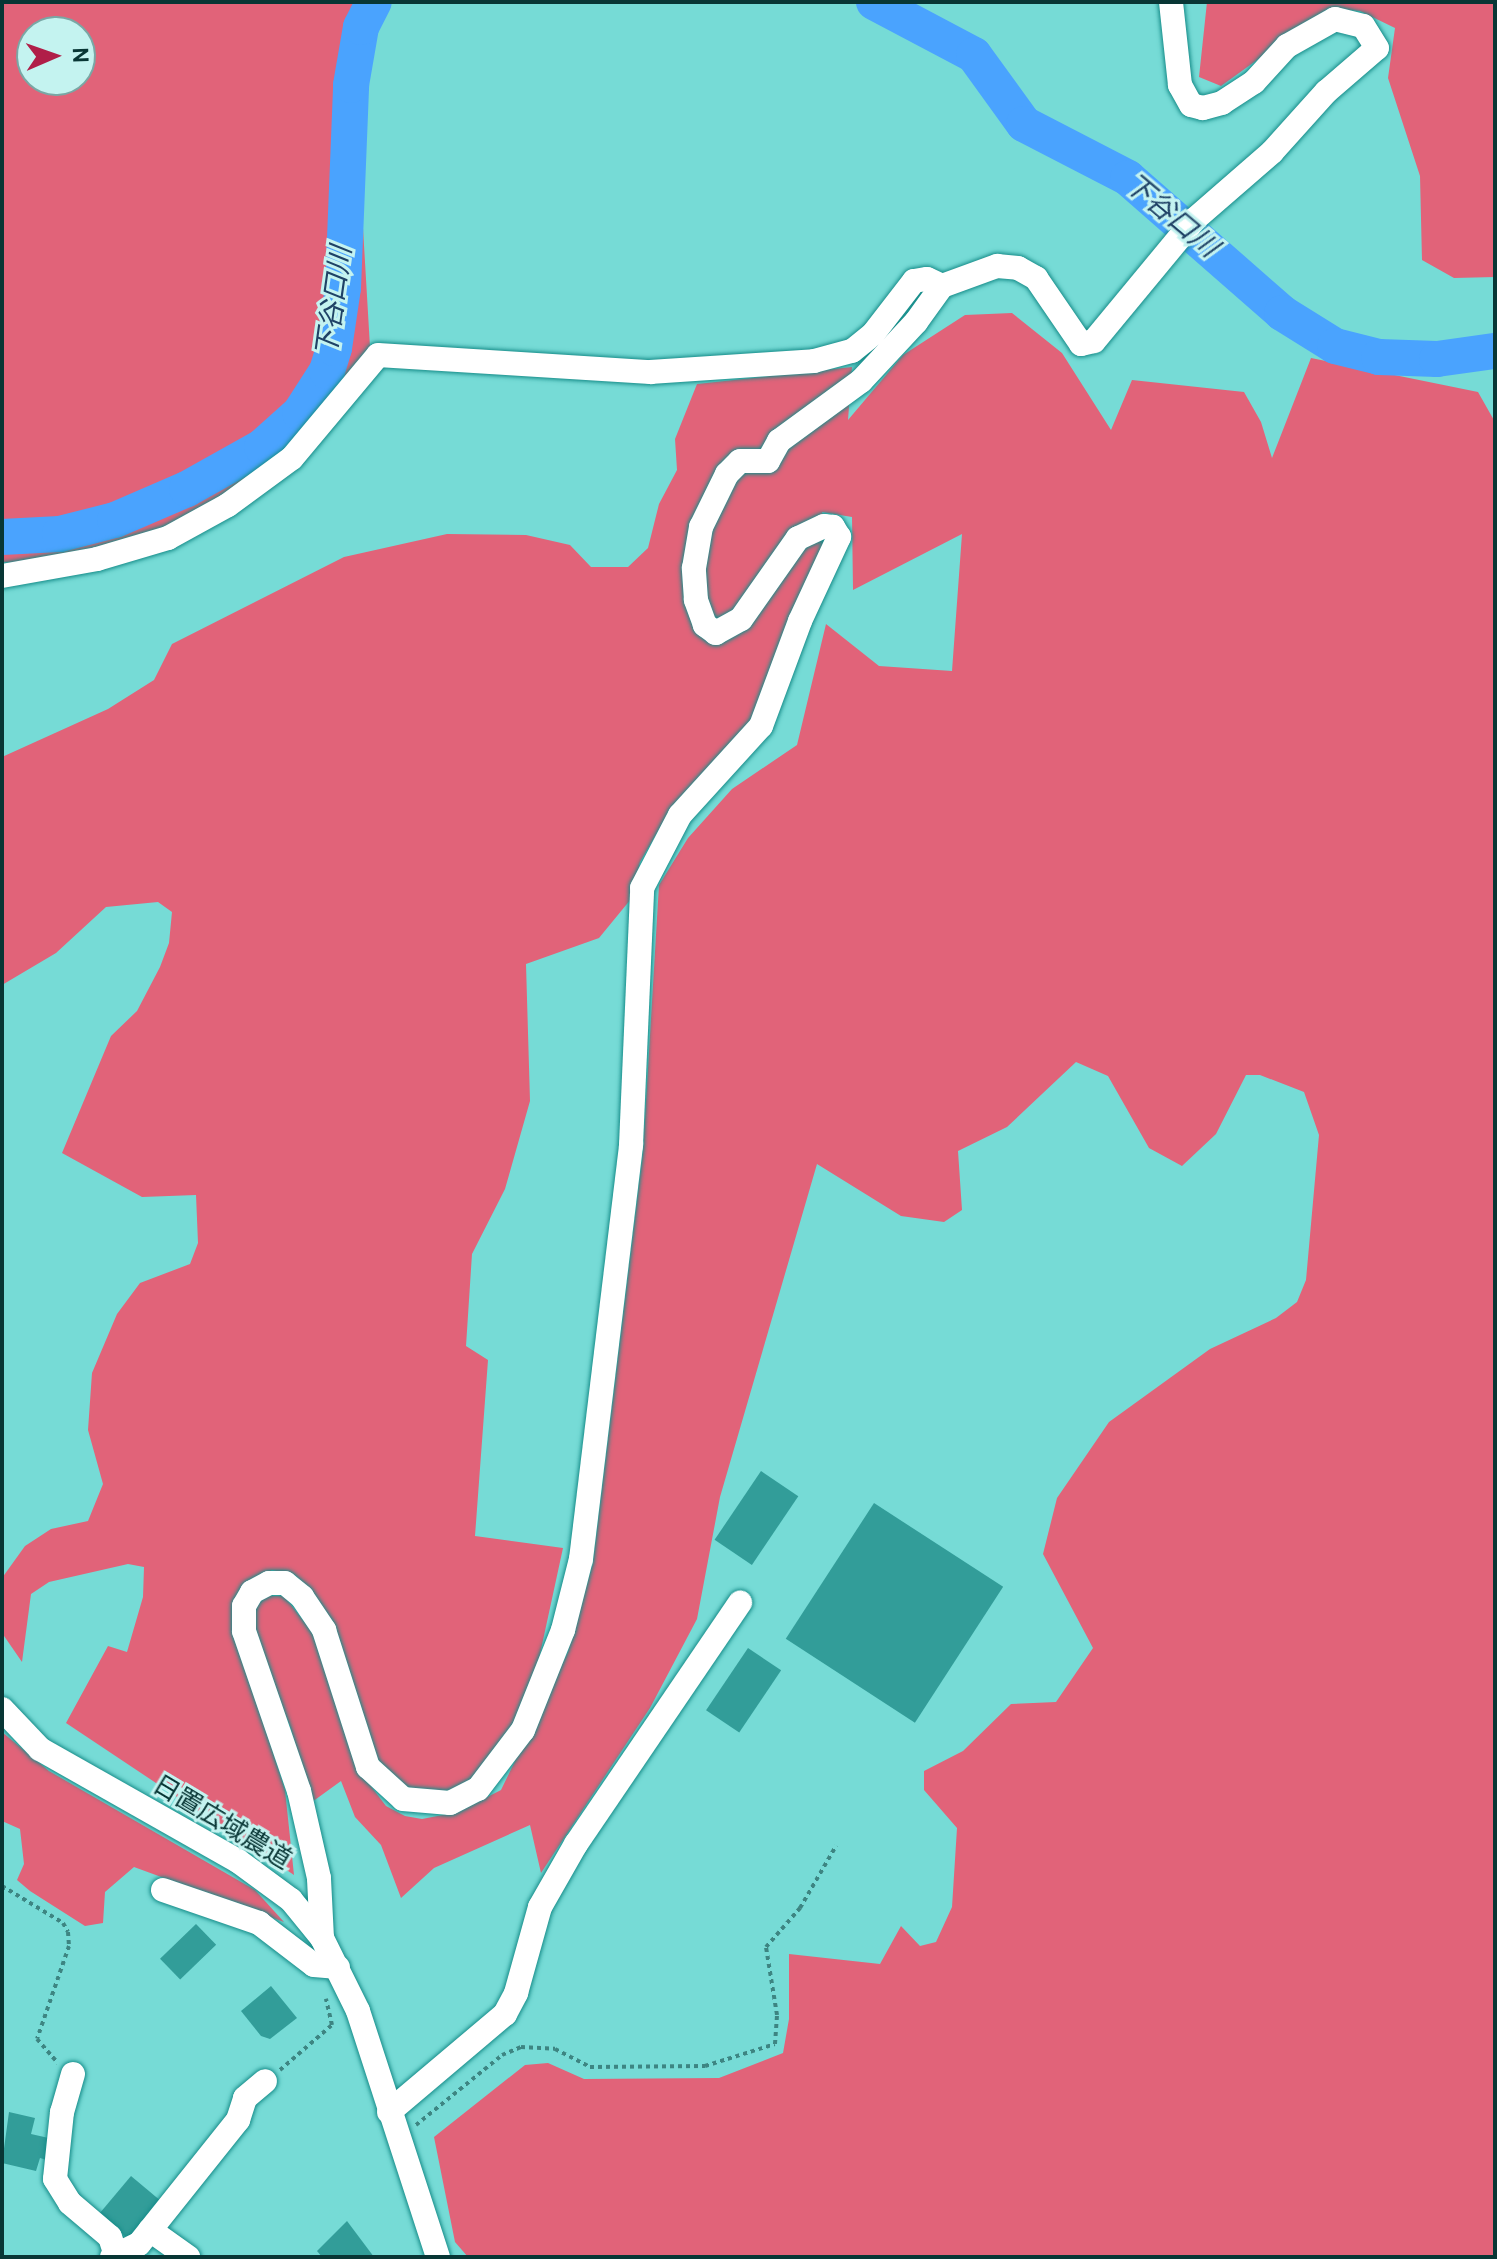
<!DOCTYPE html>
<meta charset="utf-8">
<style>
body{margin:0}
#map{position:relative;width:1497px;height:2259px;overflow:hidden;background:#76dbd6;font-family:Overpass,"Noto Sans JP",sans-serif}
div>[style]{position:absolute}
.forest>*{inset:0;background:#e16379}
.river>*{height:36px;margin:-18px;padding:0 18px;transform-origin:18px;border-radius:18px;background:#4aa3fe}
.building>*{inset:0;background:#329d99;transform-origin:0 0}
.path>*{height:4px;margin-top:-2px;transform-origin:0;background:repeating-linear-gradient(90deg,#3d8582 0 4px,transparent 0 8px)}
.roads{filter:drop-shadow(0 0 2px #168c89) drop-shadow(0 0 2px #168c89)}
.minor>*{height:24px;margin:-12px;padding:0 12px;transform-origin:12px;border-radius:12px;background:#fff}
span{translate:-50% -50%;white-space:nowrap;text-align:center;line-height:1.15;-webkit-text-stroke:6px #c4f3f0;paint-order:stroke}
.street-label{font-size:26px;color:#083635}
.water-label{font-size:28px;color:#1f4266;font-style:italic}
.frame{position:absolute;inset:0;border:4px solid #083635;pointer-events:none}
.north{position:absolute;left:16px;top:16px;width:80px;height:80px;box-sizing:border-box;background:#c4f3f0;border:2px solid #79a7a5;border-radius:50%;rotate:88deg;font-size:22px;font-weight:700;line-height:32px;text-align:center;color:#083635}
.north::after{content:'';display:block;margin:auto;width:28px;height:36px;background:#b01e48;clip-path:polygon(50% 0,100% 100%,50% 72%,0 100%)}
</style>
<div id="map">
<div class="forest">
<div style="clip-path:polygon(evenodd,2px 2px,384px 2px,366px 50px,360px 177px,370px 347px,291px 445px,231px 490px,173px 524px,95px 549px,24px 563px,2px 562px,2px 2px,32px 32px,80px 32px,80px 80px,32px 80px,32px 32px)"></div>
<div style="clip-path:polygon(1207px 2px,1495px 2px,1495px 277px,1454px 278px,1422px 260px,1420px 176px,1388px 78px,1395px 28px,1360px 11px,1329px 8px,1221px 86px,1199px 77px)"></div>
<div style="clip-path:polygon(1012px 313px,1062px 353px,1111px 430px,1132px 380px,1244px 392px,1261px 422px,1272px 458px,1311px 358px,1478px 392px,1495px 422px,1495px 2257px,468px 2257px,455px 2242px,434px 2137px,525px 2065px,548px 2063px,584px 2079px,719px 2078px,783px 2053px,789px 2019px,789px 1954px,880px 1964px,901px 1926px,920px 1946px,936px 1942px,952px 1907px,957px 1828px,924px 1790px,924px 1771px,963px 1751px,1011px 1704px,1056px 1702px,1093px 1648px,1043px 1554px,1057px 1498px,1109px 1422px,1210px 1349px,1276px 1318px,1297px 1302px,1306px 1280px,1319px 1135px,1304px 1092px,1260px 1075px,1246px 1075px,1216px 1134px,1182px 1166px,1149px 1148px,1108px 1076px,1076px 1062px,1007px 1127px,958px 1151px,962px 1210px,944px 1222px,901px 1216px,817px 1164px,720px 1497px,697px 1619px,650px 1708px,541px 1873px,530px 1825px,434px 1868px,401px 1898px,381px 1845px,355px 1817px,341px 1781px,312px 1802px,290px 1726px,252px 1634px,252px 1611px,265px 1596px,284px 1596px,316px 1637px,364px 1777px,386px 1806px,405px 1816px,422px 1819px,458px 1812px,501px 1790px,568px 1652px,593px 1563px,643px 1152px,659px 885px,688px 838px,732px 789px,797px 745px,826px 624px,879px 666px,952px 671px,962px 534px,853px 590px,852px 517px,822px 512px,832px 542px,786px 693px,665px 819px,640px 862px,631px 899px,599px 938px,526px 964px,530px 1101px,505px 1189px,472px 1254px,466px 1346px,488px 1360px,475px 1536px,563px 1548px,532px 1691px,488px 1767px,462px 1788px,435px 1794px,412px 1792px,374px 1763px,314px 1594px,295px 1575px,272px 1570px,246px 1583px,242px 1656px,285px 1790px,294px 1875px,66px 1723px,108px 1646px,127px 1652px,143px 1597px,144px 1567px,128px 1564px,49px 1582px,31px 1594px,22px 1662px,2px 1633px,2px 1578px,25px 1546px,51px 1529px,88px 1521px,103px 1484px,88px 1430px,92px 1373px,117px 1314px,140px 1283px,190px 1264px,198px 1243px,196px 1195px,142px 1197px,62px 1153px,111px 1036px,137px 1011px,160px 967px,169px 943px,172px 912px,158px 902px,106px 907px,56px 953px,2px 985px,2px 757px,108px 709px,154px 680px,172px 644px,344px 557px,447px 534px,526px 535px,570px 545px,591px 567px,628px 567px,648px 548px,659px 504px,677px 470px,675px 439px,697px 384px,852px 367px,848px 420px,903px 355px,965px 315px)"></div>
<div style="clip-path:polygon(2px 1732px,49px 1771px,255px 1890px,284px 1922px,134px 1867px,105px 1892px,103px 1923px,85px 1926px,30px 1891px,17px 1880px,24px 1864px,20px 1829px,2px 1821px)"></div>
</div>
<div class="river">
<div style="left:874px;top:2px;width:113px;rotate:27.9deg"></div>
<div style="left:974px;top:55px;width:85px;rotate:54.1deg"></div>
<div style="left:1024px;top:124px;width:117px;rotate:27.4deg"></div>
<div style="left:1128px;top:178px;width:205px;rotate:41.2deg"></div>
<div style="left:1282px;top:313px;width:62px;rotate:31.9deg"></div>
<div style="left:1335px;top:346px;width:45px;rotate:14deg"></div>
<div style="left:1379px;top:357px;width:58px;rotate:2deg"></div>
<div style="left:1437px;top:359px;width:59px;rotate:-7.9deg"></div>
<div style="left:2px;top:537px;width:58px;rotate:-3deg"></div>
<div style="left:60px;top:534px;width:57px;rotate:-14.3deg"></div>
<div style="left:115px;top:520px;width:78px;rotate:-23.3deg"></div>
<div style="left:187px;top:489px;width:86px;rotate:-29.2deg"></div>
<div style="left:262px;top:447px;width:51px;rotate:-41.8deg"></div>
<div style="left:300px;top:413px;width:50px;rotate:-57.3deg"></div>
<div style="left:327px;top:371px;width:24px;rotate:-73deg"></div>
<div style="left:334px;top:348px;width:61px;rotate:-81.5deg"></div>
<div style="left:343px;top:288px;width:203px;rotate:-87.7deg"></div>
<div style="left:351px;top:85px;width:59px;rotate:-80.2deg"></div>
<div style="left:361px;top:27px;width:28px;rotate:-63deg"></div>
</div>
<div class="building">
<div style="left:761px;top:1471px;width:45px;height:83px;rotate:34deg"></div>
<div style="left:874px;top:1503px;width:154px;height:162px;rotate:33deg"></div>
<div style="left:748px;top:1648px;width:40px;height:75px;rotate:34deg"></div>
<div style="left:196px;top:1924px;width:29px;height:50px;rotate:46deg"></div>
<div style="clip-path:polygon(271px 1986px,297px 2018px,270px 2039px,261px 2036px,241px 2011px)"></div>
<div style="clip-path:polygon(9px 2112px,35px 2118px,31px 2134px,53px 2139px,47px 2160px,40px 2158px,36px 2171px,2px 2163px)"></div>
<div style="left:131px;top:2176px;width:39px;height:50px;rotate:40deg"></div>
<div style="clip-path:polygon(347px 2221px,374px 2257px,322px 2257px,317px 2251px)"></div>
</div>
<div class="path">
<div style="left:2px;top:1886px;width:71px;rotate:31.2deg"></div>
<div style="left:63px;top:1923px;width:10px;rotate:61deg"></div>
<div style="left:68px;top:1932px;width:14px;rotate:86deg"></div>
<div style="left:69px;top:1946px;width:98px;rotate:109deg"></div>
<div style="left:37px;top:2039px;width:32px;rotate:49deg"></div>
<div style="left:280px;top:2070px;width:69px;rotate:-40.9deg"></div>
<div style="left:332px;top:2025px;width:27px;rotate:-103deg"></div>
<div style="left:416px;top:2125px;width:111px;rotate:-39.1deg"></div>
<div style="left:502px;top:2055px;width:21px;rotate:-23deg"></div>
<div style="left:521px;top:2047px;width:34px;rotate:3deg"></div>
<div style="left:555px;top:2049px;width:39px;rotate:27deg"></div>
<div style="left:590px;top:2067px;width:115px;rotate:-0.5deg"></div>
<div style="left:705px;top:2066px;width:73px;rotate:-17.4deg"></div>
<div style="left:775px;top:2044px;width:29px;rotate:-86deg"></div>
<div style="left:777px;top:2015px;width:69px;rotate:-99.2deg"></div>
<div style="left:766px;top:1947px;width:52px;rotate:-48.9deg"></div>
<div style="left:800px;top:1908px;width:72px;rotate:-59.9deg"></div>
</div>
<div class="roads">
<div class="minor">
<div style="left:2px;top:576px;width:97px;rotate:-10.1deg"></div>
<div style="left:97px;top:559px;width:74px;rotate:-16.5deg"></div>
<div style="left:168px;top:538px;width:68px;rotate:-28.8deg"></div>
<div style="left:228px;top:505px;width:79px;rotate:-36.3deg"></div>
<div style="left:292px;top:458px;width:134px;rotate:-50.1deg"></div>
<div style="left:378px;top:355px;width:273px;rotate:3.6deg"></div>
<div style="left:650px;top:372px;width:164px;rotate:-3.8deg"></div>
<div style="left:814px;top:361px;width:39px;rotate:-15deg"></div>
<div style="left:852px;top:351px;width:27px;rotate:-39deg"></div>
<div style="left:873px;top:334px;width:67px;rotate:-52.3deg"></div>
<div style="left:914px;top:281px;width:13px;rotate:-9deg"></div>
<div style="left:927px;top:279px;width:17px;rotate:25deg"></div>
<div style="left:2px;top:1709px;width:55px;rotate:46.5deg"></div>
<div style="left:40px;top:1749px;width:227px;rotate:29.5deg"></div>
<div style="left:238px;top:1861px;width:66px;rotate:36.3deg"></div>
<div style="left:291px;top:1900px;width:49px;rotate:50.8deg"></div>
<div style="left:322px;top:1938px;width:81px;rotate:63.7deg"></div>
<div style="left:358px;top:2011px;width:259px;rotate:72deg"></div>
<div style="left:163px;top:1890px;width:102px;rotate:19deg"></div>
<div style="left:259px;top:1923px;width:69px;rotate:37.4deg"></div>
<div style="left:314px;top:1965px;width:24px;rotate:5deg"></div>
<div style="left:322px;top:1938px;width:60px;rotate:-92.9deg"></div>
<div style="left:319px;top:1878px;width:89px;rotate:-102.9deg"></div>
<div style="left:299px;top:1791px;width:169px;rotate:-109deg"></div>
<div style="left:244px;top:1631px;width:25px;rotate:-90deg"></div>
<div style="left:244px;top:1606px;width:16px;rotate:-60deg"></div>
<div style="left:252px;top:1592px;width:19px;rotate:-28deg"></div>
<div style="left:269px;top:1583px;width:16px"></div>
<div style="left:285px;top:1583px;width:22px;rotate:39deg"></div>
<div style="left:302px;top:1597px;width:40px;rotate:56deg"></div>
<div style="left:324px;top:1630px;width:144px;rotate:72.2deg"></div>
<div style="left:368px;top:1767px;width:47px;rotate:42.4deg"></div>
<div style="left:403px;top:1799px;width:47px;rotate:4.9deg"></div>
<div style="left:450px;top:1803px;width:31px;rotate:-27deg"></div>
<div style="left:478px;top:1789px;width:74px;rotate:-52.7deg"></div>
<div style="left:523px;top:1730px;width:108px;rotate:-68.2deg"></div>
<div style="left:563px;top:1630px;width:73px;rotate:-75.8deg"></div>
<div style="left:581px;top:1559px;width:417px;rotate:-83.1deg"></div>
<div style="left:631px;top:1145px;width:257px;rotate:-87.5deg"></div>
<div style="left:642px;top:888px;width:82px;rotate:-62.5deg"></div>
<div style="left:680px;top:815px;width:120px;rotate:-47.7deg"></div>
<div style="left:761px;top:726px;width:112px;rotate:-69.6deg"></div>
<div style="left:800px;top:621px;width:93px;rotate:-65.1deg"></div>
<div style="left:839px;top:537px;width:12px;rotate:-121deg"></div>
<div style="left:833px;top:527px;width:9px;rotate:-174deg"></div>
<div style="left:824px;top:526px;width:29px;rotate:155deg"></div>
<div style="left:798px;top:538px;width:99px;rotate:125.1deg"></div>
<div style="left:741px;top:619px;width:29px;rotate:151deg"></div>
<div style="left:716px;top:633px;width:14px;rotate:-144deg"></div>
<div style="left:705px;top:625px;width:27px;rotate:-110deg"></div>
<div style="left:696px;top:600px;width:32px;rotate:-94deg"></div>
<div style="left:694px;top:568px;width:42px;rotate:-80.3deg"></div>
<div style="left:701px;top:527px;width:59px;rotate:-63.9deg"></div>
<div style="left:727px;top:474px;width:18px;rotate:-45deg"></div>
<div style="left:740px;top:461px;width:28px"></div>
<div style="left:768px;top:461px;width:23px;rotate:-61deg"></div>
<div style="left:779px;top:441px;width:102px;rotate:-36.2deg"></div>
<div style="left:861px;top:381px;width:81px;rotate:-47deg"></div>
<div style="left:916px;top:322px;width:44px;rotate:-54.2deg"></div>
<div style="left:942px;top:286px;width:59px;rotate:-20deg"></div>
<div style="left:997px;top:266px;width:21px;rotate:5deg"></div>
<div style="left:1018px;top:268px;width:21px;rotate:29deg"></div>
<div style="left:1036px;top:278px;width:80px;rotate:55.7deg"></div>
<div style="left:1081px;top:344px;width:13px;rotate:-13deg"></div>
<div style="left:1094px;top:341px;width:158px;rotate:-50.4deg"></div>
<div style="left:1195px;top:219px;width:102px;rotate:-41deg"></div>
<div style="left:1272px;top:152px;width:81px;rotate:-48deg"></div>
<div style="left:1326px;top:92px;width:67px;rotate:-40.8deg"></div>
<div style="left:1377px;top:48px;width:26px;rotate:-122deg"></div>
<div style="left:1363px;top:26px;width:29px;rotate:-166deg"></div>
<div style="left:1335px;top:19px;width:55px;rotate:150.6deg"></div>
<div style="left:1287px;top:46px;width:49px;rotate:132.5deg"></div>
<div style="left:1254px;top:82px;width:38px;rotate:147deg"></div>
<div style="left:1222px;top:103px;width:20px;rotate:165deg"></div>
<div style="left:1203px;top:108px;width:12px;rotate:-166deg"></div>
<div style="left:1191px;top:105px;width:23px;rotate:-119deg"></div>
<div style="left:1180px;top:85px;width:83px;rotate:-96.2deg"></div>
<div style="left:73px;top:2074px;width:40px;rotate:106deg"></div>
<div style="left:62px;top:2112px;width:67px;rotate:96deg"></div>
<div style="left:55px;top:2179px;width:28px;rotate:58deg"></div>
<div style="left:70px;top:2203px;width:52px;rotate:40.4deg"></div>
<div style="left:110px;top:2237px;width:16px;rotate:72deg"></div>
<div style="left:389px;top:2112px;width:152px;rotate:-40.2deg"></div>
<div style="left:505px;top:2014px;width:24px;rotate:-62deg"></div>
<div style="left:516px;top:1993px;width:89px;rotate:-74.4deg"></div>
<div style="left:540px;top:1907px;width:73px;rotate:-60.3deg"></div>
<div style="left:576px;top:1844px;width:292px;rotate:-55.8deg"></div>
<div style="left:150px;top:2230px;width:47px;rotate:35.4deg"></div>
<div style="left:112px;top:2257px;width:30px;rotate:-26deg"></div>
<div style="left:139px;top:2244px;width:159px;rotate:-51.4deg"></div>
<div style="left:238px;top:2120px;width:23px;rotate:-72deg"></div>
<div style="left:245px;top:2098px;width:26px;rotate:-40deg"></div>
</div>
</div>
<div class="street-label">
<span style="left:221px;top:1824px;rotate:31deg">日置広域農道</span>
</div>
<div class="water-label">
<span style="left:1170px;top:217px;rotate:40deg">下谷口川</span>
<span style="left:336px;top:302px;rotate:-82deg">下谷口川</span>
</div>
<div class="frame"></div>
<div class="north">N</div>
</div>
